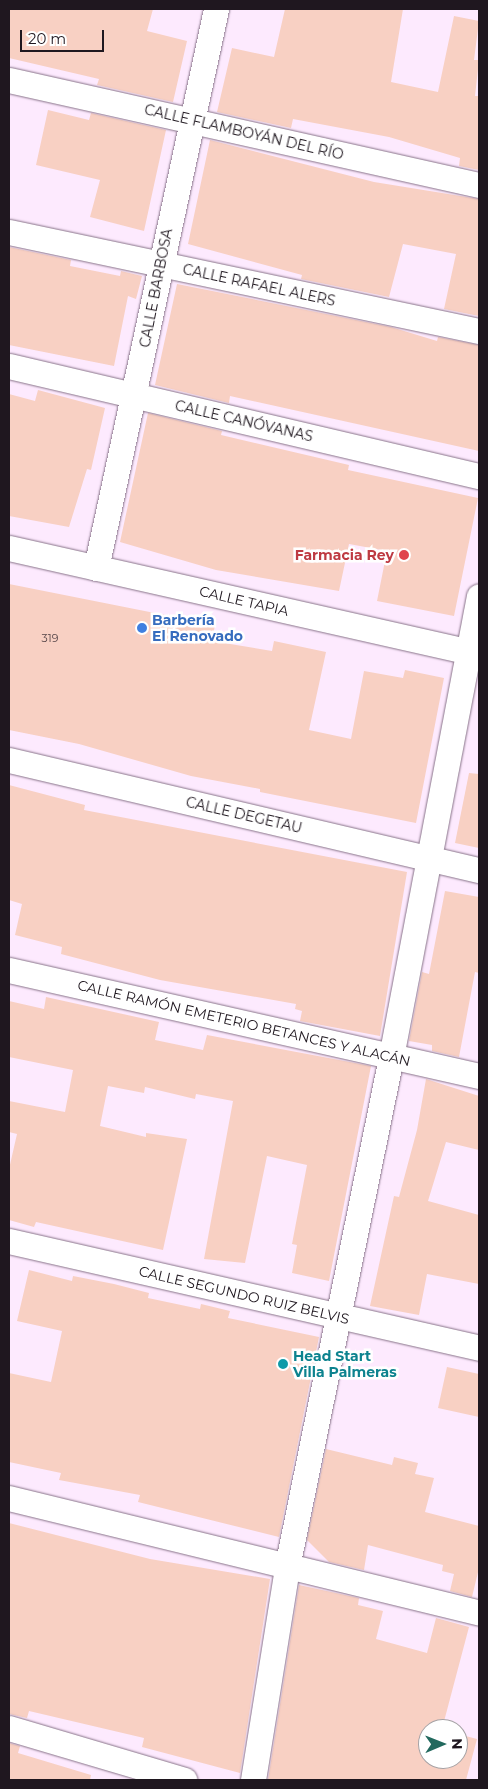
<!DOCTYPE html>
<meta charset="utf-8">
<style>
body{margin:0}
#map{position:relative;width:488px;height:1789px;overflow:hidden;background:#fdeafe;font-family:Montserrat,sans-serif}
div>[style]{position:absolute}
.building>*{inset:0;background:#f8d0c3}
.roads{filter:drop-shadow(0 0 1px #887389) drop-shadow(0 0 1px #887389)}
.street>*{height:25px;margin:-12.5px;padding:0 12.5px;transform-origin:12.5px;border-radius:12.5px;background:#fff}
.dots>*{width:14px;height:14px;translate:-50% -50%;box-sizing:border-box;border:2px solid #fff;border-radius:50%}
span{translate:-50% -50%;white-space:nowrap;text-align:center;line-height:1.15;-webkit-text-stroke:5px #fff;paint-order:stroke}
.number-label{font-size:11px;color:#554548}
.number-label span{-webkit-text-stroke-width:0}
.street-label{font-size:14px;color:#1f171f}
.health-label{font-size:14px;color:#be3a42;font-weight:700}
.right{translate:-100% -50%;text-align:right}
.shop-label{font-size:14px;color:#366cbe;font-weight:700}
.left{translate:0 -50%;text-align:left}
.culture-label{font-size:14px;color:#0d838f;font-weight:700}
.frame{position:absolute;inset:0;border:10px solid #1f171f;pointer-events:none}
.north{position:absolute;left:418px;top:1719px;width:50px;height:50px;box-sizing:border-box;background:#fff;border:1px solid #a5a2a5;border-radius:50%;rotate:89deg;font-size:14px;font-weight:700;line-height:20px;text-align:center;color:#1f171f}
.north::after{content:'';display:block;margin:auto;width:18px;height:22px;background:#22695e;clip-path:polygon(50% 0,100% 100%,50% 72%,0 100%)}
.scale{position:absolute;left:20px;top:30px;width:84px;height:22px;box-sizing:border-box;border:2px solid #1f171f;border-top:0;padding-left:6px;font-size:15px;line-height:18px;white-space:nowrap;color:#1f171f;-webkit-text-stroke:4px #fff;paint-order:stroke}
</style>
<div id="map">
<div class="building">
<div style="clip-path:polygon(9px 9px,153px 9px,147px 31px,187px 41px,173px 102px,97px 85px,99px 79px,9px 58px)"></div>
<div style="clip-path:polygon(285px 9px,403px 9px,391px 82px,438px 92px,454px 16px,479px 21px,474px 60px,479px 60px,475px 96px,479px 96px,479px 170px,459px 166px,460px 158px,389px 137px,293px 119px,291px 128px,217px 112px,232px 48px,274px 57px)"></div>
<div style="clip-path:polygon(48px 110px,89px 120px,91px 113px,166px 130px,144px 231px,90px 217px,100px 180px,36px 165px)"></div>
<div style="clip-path:polygon(210px 140px,374px 182px,479px 199px,479px 316px,444px 309px,456px 254px,403px 244px,389px 297px,301px 279px,302px 275px,188px 244px)"></div>
<div style="clip-path:polygon(9px 247px,71px 260px,70px 266px,120px 276px,121px 271px,142px 276px,136px 299px,128px 296px,114px 366px,9px 345px)"></div>
<div style="clip-path:polygon(177px 284px,391px 327px,437px 341px,438px 337px,479px 345px,479px 451px,230px 396px,229px 403px,155px 385px)"></div>
<div style="clip-path:polygon(38px 390px,105px 408px,91px 470px,87px 469px,69px 527px,9px 516px,9px 394px,35px 401px)"></div>
<div style="clip-path:polygon(148px 413px,222px 431px,221px 435px,349px 465px,348px 470px,478px 498px,454px 616px,377px 601px,387px 551px,349px 544px,339px 591px,216px 570px,120px 542px)"></div>
<div style="clip-path:polygon(9px 584px,215px 625px,212px 641px,272px 651px,274px 641px,326px 652px,309px 730px,351px 739px,364px 671px,403px 678px,405px 670px,444px 678px,416px 823px,260px 792px,260px 789px,191px 776px,79px 744px,9px 730px)"></div>
<div style="clip-path:polygon(469px 773px,479px 774px,479px 848px,455px 843px)"></div>
<div style="clip-path:polygon(9px 785px,85px 805px,84px 810px,407px 872px,380px 1036px,300px 1021px,302px 1011px,295px 1009px,296px 1004px,160px 980px,61px 954px,62px 947px,15px 935px,22px 904px,9px 900px)"></div>
<div style="clip-path:polygon(445px 891px,479px 897px,479px 973px,475px 972px,459px 1057px,432px 1051px,432px 1045px,409px 1041px,422px 972px,429px 974px)"></div>
<div style="clip-path:polygon(46px 997px,159px 1022px,155px 1040px,203px 1050px,207px 1035px,371px 1066px,329px 1281px,292px 1273px,297px 1245px,292px 1244px,307px 1165px,267px 1156px,245px 1263px,204px 1259px,233px 1101px,196px 1094px,195px 1099px,145px 1087px,144px 1093px,108px 1086px,100px 1126px,146px 1137px,146px 1133px,187px 1139px,163px 1250px,36px 1222px,34px 1227px,9px 1220px,9px 1169px,17px 1134px,9px 1132px,9px 1101px,65px 1112px,73px 1070px,9px 1057px,9px 1001px,44px 1009px)"></div>
<div style="clip-path:polygon(426px 1079px,479px 1096px,479px 1150px,446px 1142px,428px 1201px,479px 1215px,479px 1284px,427px 1274px,419px 1315px,370px 1306px,394px 1196px,399px 1197px,417px 1130px)"></div>
<div style="clip-path:polygon(29px 1270px,72px 1281px,73px 1276px,114px 1284px,149px 1293px,148px 1298px,200px 1309px,201px 1304px,230px 1311px,228px 1318px,319px 1337px,279px 1537px,138px 1502px,140px 1495px,59px 1480px,61px 1473px,9px 1462px,9px 1373px,51px 1382px,62px 1331px,17px 1321px)"></div>
<div style="clip-path:polygon(447px 1367px,479px 1374px,479px 1417px,438px 1408px)"></div>
<div style="clip-path:polygon(326px 1449px,392px 1465px,394px 1457px,418px 1463px,415px 1474px,434px 1478px,425px 1512px,479px 1526px,479px 1568px,472px 1597px,450px 1591px,454px 1574px,442px 1571px,443px 1565px,368px 1545px,364px 1570px,329px 1562px,307px 1540px)"></div>
<div style="clip-path:polygon(9px 1523px,150px 1559px,270px 1579px,240px 1773px,142px 1747px,144px 1738px,29px 1711px,27px 1718px,9px 1714px)"></div>
<div style="clip-path:polygon(299px 1585px,359px 1598px,358px 1605px,383px 1611px,376px 1639px,427px 1653px,436px 1618px,469px 1627px,442px 1729px,428px 1729px,428px 1759px,458px 1759px,458px 1734px,477px 1739px,466px 1780px,268px 1780px)"></div>
<div style="clip-path:polygon(9px 1743px,20px 1746px,18px 1753px,91px 1775px,90px 1780px,9px 1780px)"></div>
</div>
<div class="roads">
<div class="street">
<div style="left:9px;top:80px;width:482px;rotate:12.6deg"></div>
<div style="left:9px;top:232px;width:480px;rotate:11.9deg"></div>
<div style="left:9px;top:366px;width:483px;rotate:13.2deg"></div>
<div style="left:9px;top:548px;width:482px;rotate:12.7deg"></div>
<div style="left:96px;top:568px;width:572px;rotate:-77.88deg"></div>
<div style="left:9px;top:760px;width:483px;rotate:13.2deg"></div>
<div style="left:9px;top:970px;width:482px;rotate:12.7deg"></div>
<div style="left:9px;top:1241px;width:482px;rotate:12.8deg"></div>
<div style="left:9px;top:1498px;width:484px;rotate:13.7deg"></div>
<div style="left:9px;top:1728px;width:183px;rotate:16.5deg"></div>
<div style="left:253px;top:1780px;width:216px;rotate:-80.9deg"></div>
<div style="left:287px;top:1567px;width:520px;rotate:-78.47deg"></div>
<div style="left:391px;top:1057px;width:469px;rotate:-79.2deg"></div>
</div>
</div>
<div class="dots">
<div style="left:404px;top:555px;background:#e0444e"></div>
<div style="left:142px;top:628px;background:#3f7fe0"></div>
<div style="left:283px;top:1364px;background:#0f9aa8"></div>
</div>
<div class="number-label">
<span style="left:50px;top:638px">319</span>
</div>
<div class="street-label">
<span style="left:244px;top:132px;rotate:13deg">CALLE FLAMBOYÁN DEL RÍO</span>
<span style="left:259px;top:285px;rotate:12deg">CALLE RAFAEL ALERS</span>
<span style="left:156px;top:288px;rotate:-79deg">CALLE BARBOSA</span>
<span style="left:244px;top:421px;rotate:13deg">CALLE CANÓVANAS</span>
<span style="left:244px;top:601px;rotate:13deg">CALLE TAPIA</span>
<span style="left:244px;top:815px;rotate:13deg">CALLE DEGETAU</span>
<span style="left:244px;top:1023px;rotate:13deg">CALLE RAMÓN EMETERIO BETANCES Y ALACÁN</span>
<span style="left:244px;top:1295px;rotate:13deg">CALLE SEGUNDO RUIZ BELVIS</span>
</div>
<div class="health-label">
<span class="right" style="left:394px;top:555px">Farmacia Rey</span>
</div>
<div class="shop-label">
<span class="left" style="left:152px;top:628px">Barbería<br>El Renovado</span>
</div>
<div class="culture-label">
<span class="left" style="left:293px;top:1364px">Head Start<br>Villa Palmeras</span>
</div>
<div class="frame"></div>
<div class="north">N</div>
<div class="scale">20 m</div>
</div>
